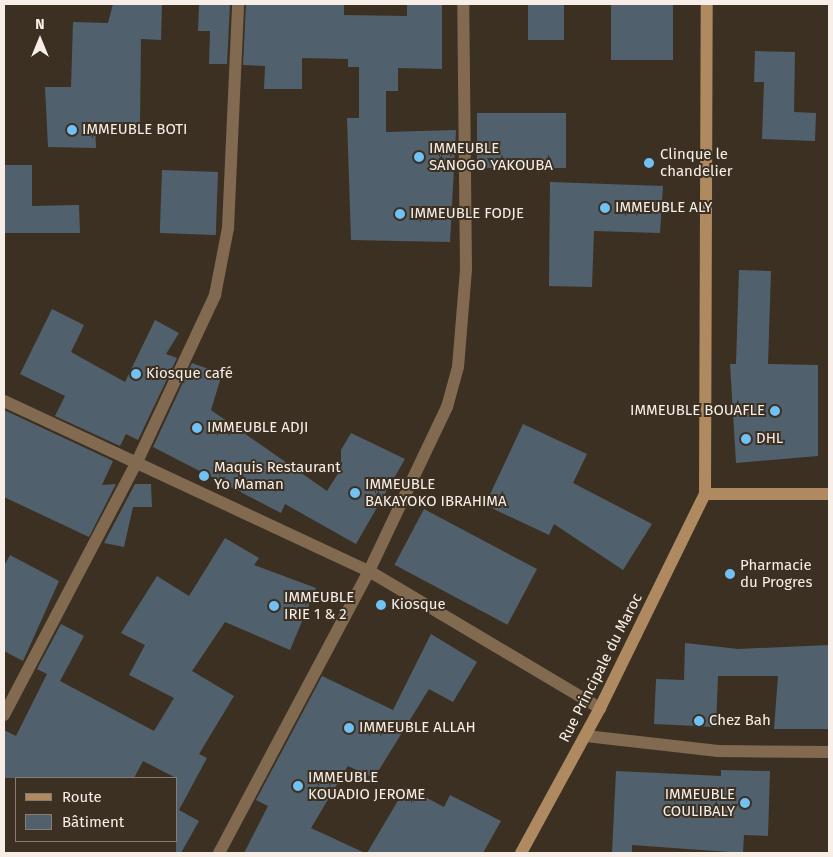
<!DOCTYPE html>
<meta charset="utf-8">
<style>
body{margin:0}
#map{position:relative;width:833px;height:857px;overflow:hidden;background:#3c3023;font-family:"Fira Sans",sans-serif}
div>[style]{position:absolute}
.building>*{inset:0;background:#50616d;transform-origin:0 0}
.street>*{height:12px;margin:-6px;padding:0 6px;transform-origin:6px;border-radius:6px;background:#826a50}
.secondary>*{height:12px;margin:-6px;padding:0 6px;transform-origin:6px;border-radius:6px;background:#af895f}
.dots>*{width:14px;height:14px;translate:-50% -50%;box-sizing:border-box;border:2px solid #3c3023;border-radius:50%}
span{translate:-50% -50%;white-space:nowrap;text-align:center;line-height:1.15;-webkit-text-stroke:4px #3c3023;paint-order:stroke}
.poi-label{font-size:15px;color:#f7efe7}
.left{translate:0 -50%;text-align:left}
.right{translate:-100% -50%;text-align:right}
.street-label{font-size:15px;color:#f7efe7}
.frame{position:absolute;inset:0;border:5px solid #f7efe7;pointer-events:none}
.legend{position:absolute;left:15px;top:777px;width:162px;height:65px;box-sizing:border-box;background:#3c3023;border:1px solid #877c71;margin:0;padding:6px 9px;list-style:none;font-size:15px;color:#f7efe7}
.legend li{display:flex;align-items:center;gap:10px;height:25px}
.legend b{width:25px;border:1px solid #877c71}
.north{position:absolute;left:15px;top:15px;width:50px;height:50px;-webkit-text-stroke:4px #3c3023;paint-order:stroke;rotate:0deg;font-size:14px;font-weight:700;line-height:20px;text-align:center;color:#f7efe7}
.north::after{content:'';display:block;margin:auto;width:18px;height:22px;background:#f7efe7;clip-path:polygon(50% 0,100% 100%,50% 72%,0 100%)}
</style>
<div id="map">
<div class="building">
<div style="clip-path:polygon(113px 4px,162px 4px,161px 40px,141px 39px,140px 125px,95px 124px,96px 148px,48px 147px,45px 87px,71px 87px,73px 22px,108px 23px)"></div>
<div style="clip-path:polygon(199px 4px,230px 4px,227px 64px,209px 64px,210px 31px,198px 31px)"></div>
<div style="clip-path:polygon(246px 4px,344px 5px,344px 15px,407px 16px,407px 4px,442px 4px,442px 69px,398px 68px,398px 91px,386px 91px,386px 132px,456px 130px,450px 242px,351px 240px,347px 118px,359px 118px,359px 67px,348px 67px,348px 59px,302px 58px,302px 89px,264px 89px,265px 66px,243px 65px)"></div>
<div style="left:528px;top:4px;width:36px;height:36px"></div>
<div style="left:611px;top:4px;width:62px;height:56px"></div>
<div style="clip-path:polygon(755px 51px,795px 52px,794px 112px,816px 113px,815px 141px,762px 139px,764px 82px,754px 82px)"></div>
<div style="left:566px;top:113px;width:55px;height:89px;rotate:90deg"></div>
<div style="clip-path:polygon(4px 165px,32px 165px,32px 206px,79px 205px,80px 233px,4px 233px)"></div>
<div style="left:162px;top:170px;width:56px;height:63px;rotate:2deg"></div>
<div style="clip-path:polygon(550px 182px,663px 186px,660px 233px,594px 231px,592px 287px,549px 286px)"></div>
<div style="clip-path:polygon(739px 270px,771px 271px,768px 364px,818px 365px,818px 456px,736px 463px,730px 364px,736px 364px)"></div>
<div style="clip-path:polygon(52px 309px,84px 325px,71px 352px,125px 382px,155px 320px,179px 333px,166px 354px,177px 358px,138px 440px,126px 434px,120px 446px,55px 416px,65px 396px,20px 374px)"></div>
<div style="clip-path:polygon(192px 363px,222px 374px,211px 410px,327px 491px,341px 469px,341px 450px,351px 433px,405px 459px,356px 544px,285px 504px,281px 513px,153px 447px)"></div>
<div style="clip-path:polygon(4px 410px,113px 461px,102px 485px,116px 484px,89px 537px,4px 497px)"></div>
<div style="clip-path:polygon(523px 424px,587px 454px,573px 483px,652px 524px,623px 570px,554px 524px,549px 535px,485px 505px)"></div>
<div style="clip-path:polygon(135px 484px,151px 484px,152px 507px,133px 507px,124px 547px,104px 543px)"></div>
<div style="left:424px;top:509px;width:128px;height:63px;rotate:28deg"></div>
<div style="clip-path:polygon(225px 538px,259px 558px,254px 565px,316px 588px,290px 650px,225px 622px,192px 671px,234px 696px,199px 754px,207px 758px,179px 810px,199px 821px,181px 853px,176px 853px,176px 778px,143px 761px,134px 778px,4px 778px,4px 730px,16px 736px,47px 674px,37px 669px,61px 624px,84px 636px,60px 681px,154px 731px,174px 698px,129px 675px,145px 645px,121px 633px,157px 576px,189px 596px)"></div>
<div style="clip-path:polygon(10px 555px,59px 581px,23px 661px,4px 651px,4px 566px)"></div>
<div style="clip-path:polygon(431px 634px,477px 662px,453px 702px,429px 689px,374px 778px,348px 766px,311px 828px,365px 853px,244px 853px,268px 806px,256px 800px,322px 676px,393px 710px)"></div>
<div style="clip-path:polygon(685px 643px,738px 649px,829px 645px,829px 729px,774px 729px,778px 676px,718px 676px,716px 727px,654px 724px,656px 679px,684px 680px)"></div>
<div style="clip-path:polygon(721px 770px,770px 771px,768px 836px,744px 835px,743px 853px,632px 845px,632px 853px,612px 853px,616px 771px,721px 776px)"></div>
<div style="clip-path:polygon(406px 787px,444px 807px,450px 795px,501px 821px,483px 853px,367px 853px)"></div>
</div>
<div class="street">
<div style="left:4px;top:401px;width:403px;rotate:25deg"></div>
<div style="left:369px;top:571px;width:269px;rotate:30.7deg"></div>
<div style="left:4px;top:715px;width:284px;rotate:-62.3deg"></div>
<div style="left:136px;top:464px;width:187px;rotate:-64.9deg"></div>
<div style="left:215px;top:295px;width:68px;rotate:-79deg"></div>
<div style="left:228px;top:228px;width:224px;rotate:-87.4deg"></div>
<div style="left:586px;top:736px;width:133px;rotate:6.5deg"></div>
<div style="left:718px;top:751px;width:111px;rotate:0.5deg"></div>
<div style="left:219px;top:853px;width:319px;rotate:-62deg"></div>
<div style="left:369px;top:571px;width:182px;rotate:-64.6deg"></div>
<div style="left:447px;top:407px;width:41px;rotate:-74.6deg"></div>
<div style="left:458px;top:367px;width:98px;rotate:-85.3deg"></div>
<div style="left:466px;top:269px;width:265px;rotate:-90.6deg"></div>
</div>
<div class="secondary">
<div style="left:705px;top:494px;width:124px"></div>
<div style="left:521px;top:853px;width:165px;rotate:-61.4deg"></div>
<div style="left:600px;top:708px;width:238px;rotate:-63.9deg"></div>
<div style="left:705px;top:494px;width:490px;rotate:-89.8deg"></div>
</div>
<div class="dots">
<div style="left:72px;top:130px;background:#71c1f5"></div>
<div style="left:419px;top:157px;background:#71c1f5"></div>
<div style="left:649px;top:163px;background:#71c1f5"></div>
<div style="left:605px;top:208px;background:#71c1f5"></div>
<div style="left:400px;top:214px;background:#71c1f5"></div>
<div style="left:136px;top:374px;background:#71c1f5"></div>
<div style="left:775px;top:411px;background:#71c1f5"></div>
<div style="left:197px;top:428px;background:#71c1f5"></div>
<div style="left:746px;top:439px;background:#71c1f5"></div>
<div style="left:204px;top:476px;background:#71c1f5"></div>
<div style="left:355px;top:493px;background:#71c1f5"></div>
<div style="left:730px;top:574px;background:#71c1f5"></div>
<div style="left:381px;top:605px;background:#71c1f5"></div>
<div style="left:274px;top:606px;background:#71c1f5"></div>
<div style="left:699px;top:721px;background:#71c1f5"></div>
<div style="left:349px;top:728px;background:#71c1f5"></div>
<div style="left:298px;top:786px;background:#71c1f5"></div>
<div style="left:745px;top:803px;background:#71c1f5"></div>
</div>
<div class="poi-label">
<span class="left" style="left:82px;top:130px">IMMEUBLE BOTI</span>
<span class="left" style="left:429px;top:157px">IMMEUBLE<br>SANOGO YAKOUBA</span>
<span class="left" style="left:660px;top:163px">Clinque le<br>chandelier</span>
<span class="left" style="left:615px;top:208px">IMMEUBLE ALY</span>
<span class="left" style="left:410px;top:214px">IMMEUBLE FODJE</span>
<span class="left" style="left:146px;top:374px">Kiosque café</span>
<span class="right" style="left:765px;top:411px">IMMEUBLE BOUAFLE</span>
<span class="left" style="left:207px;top:428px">IMMEUBLE ADJI</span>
<span class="left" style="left:756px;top:439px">DHL</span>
<span class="left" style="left:214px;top:476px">Maquis Restaurant<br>Yo Maman</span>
<span class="left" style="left:365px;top:493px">IMMEUBLE<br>BAKAYOKO IBRAHIMA</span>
<span class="left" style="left:740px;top:574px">Pharmacie<br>du Progres</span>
<span class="left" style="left:284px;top:606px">IMMEUBLE<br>IRIE 1 &amp; 2</span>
<span class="left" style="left:391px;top:605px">Kiosque</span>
<span class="left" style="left:709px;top:721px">Chez Bah</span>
<span class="left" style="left:359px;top:728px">IMMEUBLE ALLAH</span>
<span class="left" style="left:308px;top:786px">IMMEUBLE<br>KOUADIO JEROME</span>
<span class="right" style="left:735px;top:803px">IMMEUBLE<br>COULIBALY</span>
</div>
<div class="street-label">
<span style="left:601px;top:668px;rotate:-63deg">Rue Principale du Maroc</span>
</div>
<div class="frame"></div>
<ul class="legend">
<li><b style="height:6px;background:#af895f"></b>Route</li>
<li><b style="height:14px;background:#50616d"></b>Bâtiment</li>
</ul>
<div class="north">N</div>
</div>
